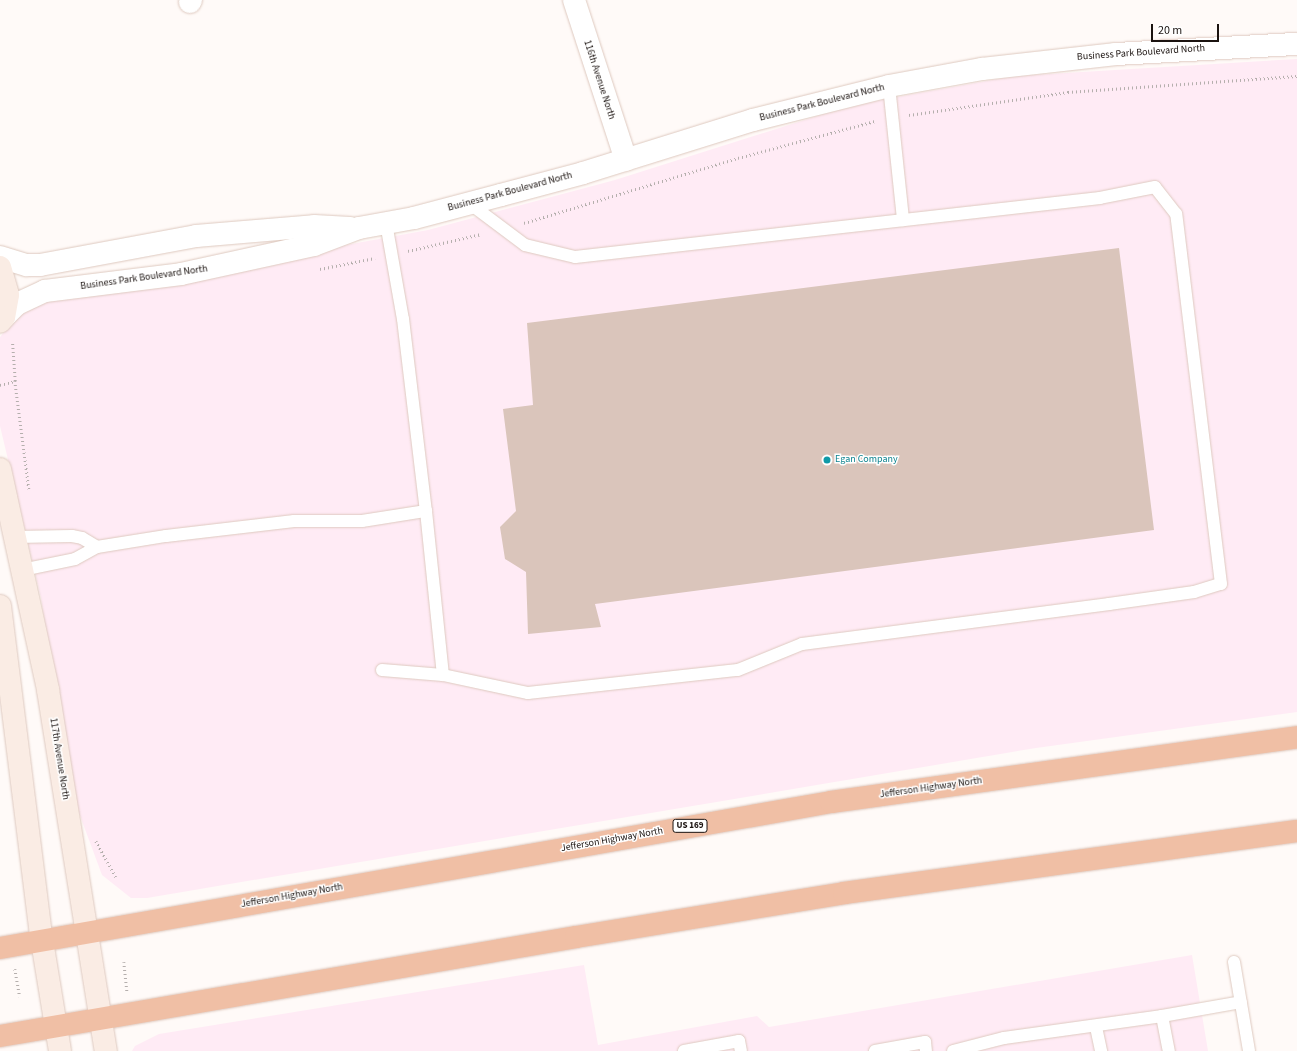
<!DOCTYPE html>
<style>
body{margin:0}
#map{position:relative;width:1297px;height:1051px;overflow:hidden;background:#fffaf8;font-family:"Source Sans 3",sans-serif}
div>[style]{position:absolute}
.commercial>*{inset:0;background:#ffebf5}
.building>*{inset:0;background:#dac5bb}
.path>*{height:2.5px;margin-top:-1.25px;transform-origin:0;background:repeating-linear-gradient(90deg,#b5afad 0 1px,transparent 0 4px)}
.roads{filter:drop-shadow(0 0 1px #dec9bf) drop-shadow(0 0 1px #dec9bf)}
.lane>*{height:12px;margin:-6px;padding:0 6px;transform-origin:6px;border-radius:6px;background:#fff}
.street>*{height:22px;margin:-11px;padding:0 11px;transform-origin:11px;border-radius:11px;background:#fff}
.secondary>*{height:22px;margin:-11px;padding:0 11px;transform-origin:11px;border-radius:11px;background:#faece4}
.highway>*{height:22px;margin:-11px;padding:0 11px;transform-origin:11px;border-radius:11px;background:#f0bfa5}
.dots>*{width:11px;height:11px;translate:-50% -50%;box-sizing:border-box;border:2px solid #fff;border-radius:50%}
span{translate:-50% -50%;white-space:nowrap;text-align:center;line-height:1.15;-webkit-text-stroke:3px #fff;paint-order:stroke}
.shield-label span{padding:1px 3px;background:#fff;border:1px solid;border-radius:3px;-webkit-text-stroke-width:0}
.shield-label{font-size:9px;color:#1b1310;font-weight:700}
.street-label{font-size:10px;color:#1b1310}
.culture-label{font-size:10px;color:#0d838f}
.left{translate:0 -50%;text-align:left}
.scale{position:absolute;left:1151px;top:24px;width:68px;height:18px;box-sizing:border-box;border:2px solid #1b1310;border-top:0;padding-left:5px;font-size:12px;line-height:14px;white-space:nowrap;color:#1b1310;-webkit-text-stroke:3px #fff;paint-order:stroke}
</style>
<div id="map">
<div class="commercial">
<div style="clip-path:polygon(1297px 59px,1297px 712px,1036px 748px,147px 898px,131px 898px,102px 875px,69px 786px,41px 598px,0 426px,0 337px,18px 316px,40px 301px,428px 230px,615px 180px,852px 105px,1014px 76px)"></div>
<div style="clip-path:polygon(1192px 955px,1208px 1051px,132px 1051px,135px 1046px,159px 1034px,584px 965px,598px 1045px,757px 1016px,769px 1027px)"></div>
</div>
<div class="building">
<div style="clip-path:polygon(1119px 248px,1154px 530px,595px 604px,601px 627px,528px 634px,526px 572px,505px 559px,500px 527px,516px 511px,503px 409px,533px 405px,527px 323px)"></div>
</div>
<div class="path">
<div style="left:909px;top:115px;width:161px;rotate:-8.2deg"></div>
<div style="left:1068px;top:92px;width:230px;rotate:-4deg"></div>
<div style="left:524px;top:223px;width:224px;rotate:-16.9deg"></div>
<div style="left:738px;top:158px;width:142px;rotate:-15.1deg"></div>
<div style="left:408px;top:251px;width:75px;rotate:-13.1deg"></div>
<div style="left:320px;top:269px;width:56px;rotate:-11.3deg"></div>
<div style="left:15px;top:381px;width:109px;rotate:82.6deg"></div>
<div style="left:0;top:385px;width:16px;rotate:-15deg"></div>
<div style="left:15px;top:381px;width:39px;rotate:-94deg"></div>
<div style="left:96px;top:841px;width:41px;rotate:60.9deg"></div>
<div style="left:124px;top:962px;width:29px;rotate:84deg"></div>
<div style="left:15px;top:969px;width:28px;rotate:80deg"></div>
</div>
<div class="roads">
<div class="lane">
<div style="left:889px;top:86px;width:135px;rotate:84deg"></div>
<div style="left:386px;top:223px;width:97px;rotate:80deg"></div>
<div style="left:403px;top:319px;width:193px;rotate:83.2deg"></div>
<div style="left:15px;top:537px;width:57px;rotate:-1deg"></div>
<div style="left:72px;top:536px;width:10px;rotate:11deg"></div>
<div style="left:82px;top:538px;width:17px;rotate:31deg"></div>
<div style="left:22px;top:570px;width:54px;rotate:-11.7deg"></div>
<div style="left:75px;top:559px;width:25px;rotate:-29deg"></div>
<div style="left:97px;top:547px;width:70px;rotate:-9.1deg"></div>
<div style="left:166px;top:536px;width:129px;rotate:-6.7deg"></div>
<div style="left:294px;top:521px;width:68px"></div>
<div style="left:362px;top:521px;width:65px;rotate:-8.9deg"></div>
<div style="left:426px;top:511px;width:165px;rotate:84.1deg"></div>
<div style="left:382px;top:670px;width:61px;rotate:4.7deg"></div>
<div style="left:443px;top:675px;width:87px;rotate:12deg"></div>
<div style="left:528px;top:693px;width:211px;rotate:-6.3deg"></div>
<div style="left:738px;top:670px;width:69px;rotate:-22.1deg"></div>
<div style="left:802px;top:644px;width:310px;rotate:-7.4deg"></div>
<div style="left:1109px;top:604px;width:86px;rotate:-8deg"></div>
<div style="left:1194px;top:592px;width:28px;rotate:-17deg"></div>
<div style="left:1221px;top:584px;width:373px;rotate:-96.9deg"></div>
<div style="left:1176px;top:214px;width:34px;rotate:-128deg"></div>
<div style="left:1155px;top:187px;width:56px;rotate:168.7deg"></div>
<div style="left:1100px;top:198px;width:528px;rotate:173.59deg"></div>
<div style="left:575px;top:257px;width:51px;rotate:-166.5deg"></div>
<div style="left:525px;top:245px;width:70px;rotate:-143.1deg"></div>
<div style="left:1234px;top:962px;width:90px;rotate:80.4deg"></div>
<div style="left:1162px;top:1016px;width:80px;rotate:-10deg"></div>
<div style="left:1096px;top:1027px;width:25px;rotate:78deg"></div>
<div style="left:684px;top:1051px;width:56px;rotate:-10.3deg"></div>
<div style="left:739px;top:1041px;width:10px;rotate:79deg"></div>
<div style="left:875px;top:1051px;width:51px;rotate:-10.2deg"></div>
<div style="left:925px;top:1042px;width:9px;rotate:84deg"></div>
<div style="left:953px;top:1051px;width:53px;rotate:-14.3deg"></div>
<div style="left:1004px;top:1038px;width:160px;rotate:-7.9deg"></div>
<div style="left:1162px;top:1016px;width:36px;rotate:79deg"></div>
</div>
<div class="street">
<div style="left:574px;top:0;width:168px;rotate:72deg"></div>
<div style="left:190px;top:2px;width:2px;rotate:-63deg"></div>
<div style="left:0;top:257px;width:28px;rotate:17deg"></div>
<div style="left:27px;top:265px;width:13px"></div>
<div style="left:40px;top:265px;width:159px;rotate:-10.5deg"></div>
<div style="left:196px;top:236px;width:118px;rotate:-4.8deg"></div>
<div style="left:314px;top:226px;width:36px;rotate:3deg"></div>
<div style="left:4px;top:317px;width:18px;rotate:-45deg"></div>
<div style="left:17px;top:304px;width:31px;rotate:-25deg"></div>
<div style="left:45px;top:291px;width:137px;rotate:-7.1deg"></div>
<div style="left:181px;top:274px;width:136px;rotate:-12.3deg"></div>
<div style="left:314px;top:245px;width:48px;rotate:-20.7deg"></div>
<div style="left:359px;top:228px;width:56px;rotate:-10.3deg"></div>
<div style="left:414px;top:218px;width:90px;rotate:-14.8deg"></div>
<div style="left:501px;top:195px;width:85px;rotate:-15deg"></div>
<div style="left:583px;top:173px;width:178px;rotate:-17.3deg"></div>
<div style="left:753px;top:120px;width:140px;rotate:-14deg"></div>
<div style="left:889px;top:86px;width:95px;rotate:-10.4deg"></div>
<div style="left:982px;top:69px;width:135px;rotate:-6.4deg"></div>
<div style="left:1116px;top:54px;width:181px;rotate:-3.2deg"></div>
</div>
<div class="secondary">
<div style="left:0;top:267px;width:29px;rotate:74deg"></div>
<div style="left:8px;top:295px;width:22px;rotate:100deg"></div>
<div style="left:4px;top:317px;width:6px;rotate:129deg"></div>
<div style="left:0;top:469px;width:226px;rotate:77.7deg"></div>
<div style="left:48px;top:690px;width:366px;rotate:80.9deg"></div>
<div style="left:0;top:606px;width:338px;rotate:82.9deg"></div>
<div style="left:42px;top:941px;width:111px;rotate:80.7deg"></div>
</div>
<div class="highway">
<div style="left:0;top:948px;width:844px;rotate:-9.96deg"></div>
<div style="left:831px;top:802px;width:471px;rotate:-7.9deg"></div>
<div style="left:0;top:1036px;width:584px;rotate:-9.75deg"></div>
<div style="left:576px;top:937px;width:272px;rotate:-9.3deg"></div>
<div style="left:844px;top:893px;width:457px;rotate:-7.8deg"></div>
</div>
</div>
<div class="dots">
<div style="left:827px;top:460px;background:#0f9aa8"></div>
</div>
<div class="shield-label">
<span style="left:690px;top:826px">US 169</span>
</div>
<div class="street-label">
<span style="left:1141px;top:53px;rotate:-4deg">Business Park Boulevard North</span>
<span style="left:599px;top:80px;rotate:72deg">116th Avenue North</span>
<span style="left:822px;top:103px;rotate:-14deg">Business Park Boulevard North</span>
<span style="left:510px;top:192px;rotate:-15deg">Business Park Boulevard North</span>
<span style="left:144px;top:278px;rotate:-8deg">Business Park Boulevard North</span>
<span style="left:59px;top:759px;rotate:81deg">117th Avenue North</span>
<span style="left:931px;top:788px;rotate:-8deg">Jefferson Highway North</span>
<span style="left:612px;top:840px;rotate:-10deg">Jefferson Highway North</span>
<span style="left:292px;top:896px;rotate:-10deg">Jefferson Highway North</span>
</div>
<div class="culture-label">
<span class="left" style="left:835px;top:460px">Egan Company</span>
</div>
<div class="scale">20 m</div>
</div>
